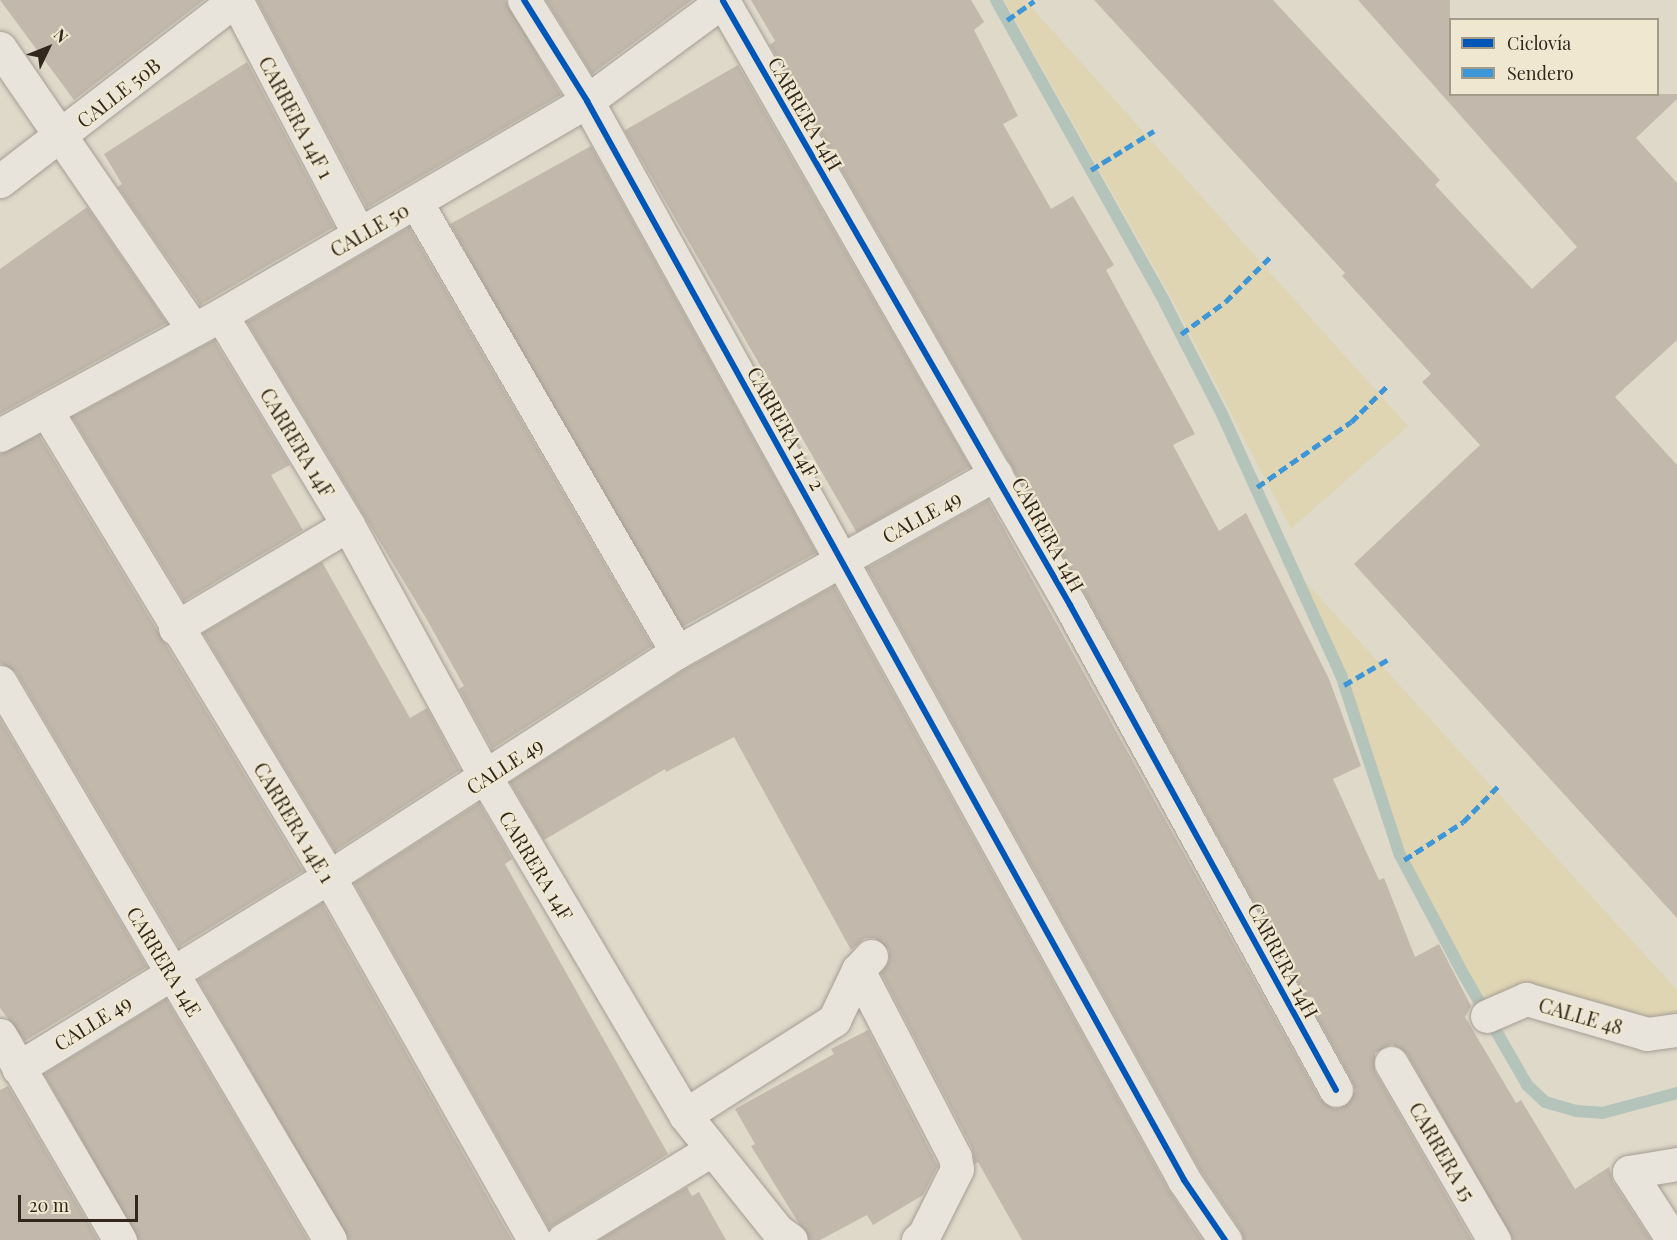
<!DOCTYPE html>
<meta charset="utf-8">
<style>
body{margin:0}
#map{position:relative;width:1677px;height:1240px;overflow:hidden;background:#dfd9ca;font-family:"Playfair Display",serif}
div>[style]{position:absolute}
.sand>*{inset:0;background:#e0d5b3}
.stream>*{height:12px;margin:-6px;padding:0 6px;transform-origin:6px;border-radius:6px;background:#b5c4bb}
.building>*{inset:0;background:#c2b8ab;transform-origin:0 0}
.roads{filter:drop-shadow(0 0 2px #a49e94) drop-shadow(0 0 2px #a49e94)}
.street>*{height:33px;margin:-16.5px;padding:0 16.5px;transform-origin:16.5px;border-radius:16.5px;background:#e8e4db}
.quiet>*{height:4.5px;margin-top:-2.25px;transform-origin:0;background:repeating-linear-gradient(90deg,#3d96d5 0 9px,transparent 0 13.5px)}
.cycleway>*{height:6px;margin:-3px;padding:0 3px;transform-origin:3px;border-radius:3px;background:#0057b8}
span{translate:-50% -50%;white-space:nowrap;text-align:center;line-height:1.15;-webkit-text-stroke:4.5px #f0e7d0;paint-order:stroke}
.street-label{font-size:20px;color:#31271d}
.legend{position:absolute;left:1449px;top:18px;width:210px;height:78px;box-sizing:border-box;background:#f0e7d0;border:2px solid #a49a88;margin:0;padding:8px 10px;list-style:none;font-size:18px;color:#31271d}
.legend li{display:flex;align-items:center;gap:12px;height:30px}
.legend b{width:30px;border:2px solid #a49a88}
.north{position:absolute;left:18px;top:18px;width:60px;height:60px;-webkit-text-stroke:4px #f0e7d0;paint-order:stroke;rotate:47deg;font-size:16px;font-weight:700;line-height:24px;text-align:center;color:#31271d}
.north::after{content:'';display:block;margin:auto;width:21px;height:27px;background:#31271d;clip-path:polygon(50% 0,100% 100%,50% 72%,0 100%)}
.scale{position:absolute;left:18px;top:1195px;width:120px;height:27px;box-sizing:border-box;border:3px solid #31271d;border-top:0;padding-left:8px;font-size:18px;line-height:21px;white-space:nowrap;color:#31271d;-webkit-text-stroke:4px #f0e7d0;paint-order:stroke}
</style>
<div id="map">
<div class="sand">
<div style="clip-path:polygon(1004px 0,1025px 0,1408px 426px,1291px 529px,1172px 299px)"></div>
<div style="clip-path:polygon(1302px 578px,1677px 990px,1677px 1025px,1489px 1010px,1404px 853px,1345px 676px)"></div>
</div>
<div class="stream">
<div style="left:996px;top:0;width:347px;rotate:60.8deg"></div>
<div style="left:1165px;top:303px;width:125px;rotate:62.8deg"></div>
<div style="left:1222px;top:414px;width:287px;rotate:65.5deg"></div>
<div style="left:1341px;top:675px;width:189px;rotate:71.9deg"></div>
<div style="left:1400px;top:855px;width:138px;rotate:62deg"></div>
<div style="left:1465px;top:977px;width:125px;rotate:60.1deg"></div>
<div style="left:1527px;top:1085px;width:25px;rotate:43deg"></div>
<div style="left:1545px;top:1102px;width:32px;rotate:16deg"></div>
<div style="left:1576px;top:1111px;width:26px;rotate:4deg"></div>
<div style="left:1602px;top:1113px;width:78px;rotate:-14.9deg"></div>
</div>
<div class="building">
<div style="clip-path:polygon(0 0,204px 0,74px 100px)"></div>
<div style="clip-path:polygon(257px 0,505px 0,561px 95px,367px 208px)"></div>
<div style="clip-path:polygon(546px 0,692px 0,592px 74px)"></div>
<div style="clip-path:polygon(751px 0,971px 0,984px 22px,974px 30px,1018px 116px,1003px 124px,1051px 209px,1073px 196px,1114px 265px,1106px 270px,1195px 434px,1173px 445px,1219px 531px,1246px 513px,1329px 679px,1361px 766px,1333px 779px,1379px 880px,1384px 878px,1415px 957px,1439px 944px,1471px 1006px,1465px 1017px,1516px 1103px,1521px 1100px,1575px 1189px,1609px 1167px,1613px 1182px,1651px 1240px,1513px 1240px,1407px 1054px,1392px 1044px,1375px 1053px,1375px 1072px,1472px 1240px,1244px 1240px,1240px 1229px,1200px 1170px,867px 568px,988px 500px,1320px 1099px,1335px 1109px,1345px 1106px,1355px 1091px,1352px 1081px,1086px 596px,770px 45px,775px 41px)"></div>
<div style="clip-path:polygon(1094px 0,1273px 0,1440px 180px,1435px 185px,1532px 289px,1577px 247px,1358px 0,1450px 0,1450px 94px,1677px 94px,1677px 99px,1636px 138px,1677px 183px,1677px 340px,1615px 397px,1677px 465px,1677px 918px,1354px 564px,1480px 445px,1422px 382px,1431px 374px,1342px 276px,1345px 273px)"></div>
<div style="clip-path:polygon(247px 62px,334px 227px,200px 305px,118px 187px,122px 184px,104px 154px)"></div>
<div style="left:738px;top:65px;width:464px;height:131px;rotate:60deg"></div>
<div style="left:591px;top:146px;width:465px;height:161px;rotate:61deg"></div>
<div style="clip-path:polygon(87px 207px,167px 323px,0 414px,0 269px)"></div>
<div style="clip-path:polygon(409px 227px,652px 646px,492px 749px,459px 689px,464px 686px,426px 618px,247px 322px)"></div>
<div style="clip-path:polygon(214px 340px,290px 465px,271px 475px,303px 530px,184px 601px,72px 417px)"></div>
<div style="clip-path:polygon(39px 435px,303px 871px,179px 947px,16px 672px,0 663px,0 454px)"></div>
<div style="clip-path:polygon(322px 562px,410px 718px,427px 708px,460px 770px,335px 851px,203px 633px)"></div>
<div style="clip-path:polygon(834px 586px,1168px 1189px,1202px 1240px,1022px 1240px,978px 1162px,975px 1164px,972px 1148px,881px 973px,889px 961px,889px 950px,875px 938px,865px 938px,851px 950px,734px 737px,666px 772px,665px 769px,544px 840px,510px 782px,687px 668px)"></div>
<div style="clip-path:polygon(0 719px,147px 967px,25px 1041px,0 1008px)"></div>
<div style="clip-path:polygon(479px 803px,512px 859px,505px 864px,668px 1154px,549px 1228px,354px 883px)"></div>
<div style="clip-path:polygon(322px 903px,512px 1240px,349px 1240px,198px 980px)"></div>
<div style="clip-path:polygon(166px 999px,308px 1240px,139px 1240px,44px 1074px)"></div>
<div style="clip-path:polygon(868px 1030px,938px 1166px,923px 1195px,873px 1225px,867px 1215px,820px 1240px,809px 1240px,751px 1146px,755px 1144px,735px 1109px,834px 1054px,831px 1049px)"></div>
<div style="clip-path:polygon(8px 1086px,98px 1240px,0 1240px,0 1090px)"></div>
<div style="clip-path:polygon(687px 1187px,692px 1196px,699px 1192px,726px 1240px,599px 1240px)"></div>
</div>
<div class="roads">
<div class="street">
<div style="left:236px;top:0;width:264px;rotate:62.3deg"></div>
<div style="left:524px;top:0;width:119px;rotate:58deg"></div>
<div style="left:587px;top:101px;width:1233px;rotate:61.04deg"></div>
<div style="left:1184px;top:1180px;width:73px;rotate:55.7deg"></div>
<div style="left:723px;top:1px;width:697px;rotate:60.12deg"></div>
<div style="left:1070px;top:605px;width:553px;rotate:61.26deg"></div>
<div style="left:0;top:48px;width:339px;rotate:55.5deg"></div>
<div style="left:0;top:181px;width:297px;rotate:-37.6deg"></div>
<div style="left:416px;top:202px;width:520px;rotate:59.89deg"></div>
<div style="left:221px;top:315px;width:245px;rotate:58.8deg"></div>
<div style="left:348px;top:525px;width:288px;rotate:61.4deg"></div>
<div style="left:486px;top:778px;width:391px;rotate:59.4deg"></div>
<div style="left:685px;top:1115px;width:147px;rotate:51.3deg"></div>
<div style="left:777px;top:1230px;width:17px;rotate:36deg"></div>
<div style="left:46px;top:410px;width:546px;rotate:58.78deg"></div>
<div style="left:329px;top:877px;width:417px;rotate:60.5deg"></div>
<div style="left:0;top:435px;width:251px;rotate:-28.5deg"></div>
<div style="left:221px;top:315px;width:424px;rotate:-30.3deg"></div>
<div style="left:587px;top:101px;width:170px;rotate:-36.4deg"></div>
<div style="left:175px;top:628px;width:201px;rotate:-30.8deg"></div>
<div style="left:0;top:682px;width:648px;rotate:59.4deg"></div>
<div style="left:871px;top:956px;width:19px;rotate:133deg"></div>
<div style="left:858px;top:970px;width:211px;rotate:62.6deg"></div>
<div style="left:955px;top:1157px;width:12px;rotate:81deg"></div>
<div style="left:957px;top:1169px;width:74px;rotate:116.6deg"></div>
<div style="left:924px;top:1235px;width:8px;rotate:140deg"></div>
<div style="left:1487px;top:1016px;width:43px;rotate:-23.6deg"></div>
<div style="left:1526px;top:999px;width:126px;rotate:16.1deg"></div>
<div style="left:1647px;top:1034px;width:30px;rotate:-8deg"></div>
<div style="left:0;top:1035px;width:238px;rotate:59.7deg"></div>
<div style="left:1391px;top:1063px;width:205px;rotate:59.8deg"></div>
<div style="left:18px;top:1068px;width:365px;rotate:-31.6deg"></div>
<div style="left:329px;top:877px;width:414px;rotate:-32.9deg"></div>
<div style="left:677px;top:652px;width:365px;rotate:-29.2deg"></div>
<div style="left:685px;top:1115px;width:177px;rotate:-32.5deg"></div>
<div style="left:834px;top:1020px;width:55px;rotate:-64.4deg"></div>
<div style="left:563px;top:1240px;width:173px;rotate:-31.3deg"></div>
<div style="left:1673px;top:1240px;width:81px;rotate:-122.9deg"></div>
<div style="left:1629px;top:1172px;width:49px;rotate:-9.5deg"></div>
</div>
</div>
<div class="quiet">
<div style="left:1007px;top:20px;width:33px;rotate:-35deg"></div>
<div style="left:1091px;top:170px;width:74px;rotate:-31.8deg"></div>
<div style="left:1181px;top:334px;width:54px;rotate:-36deg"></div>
<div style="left:1225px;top:302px;width:64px;rotate:-45deg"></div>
<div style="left:1257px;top:487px;width:114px;rotate:-34.7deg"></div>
<div style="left:1351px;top:422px;width:52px;rotate:-45deg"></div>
<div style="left:1344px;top:685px;width:50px;rotate:-30.2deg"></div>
<div style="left:1404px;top:860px;width:70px;rotate:-32.8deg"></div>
<div style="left:1463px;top:822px;width:52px;rotate:-45.8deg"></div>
</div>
<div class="cycleway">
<div style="left:524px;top:0;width:119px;rotate:58deg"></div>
<div style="left:587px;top:101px;width:1233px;rotate:61.04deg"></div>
<div style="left:1184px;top:1180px;width:73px;rotate:55.7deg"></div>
<div style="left:723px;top:1px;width:697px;rotate:60.12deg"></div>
<div style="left:1070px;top:605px;width:553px;rotate:61.26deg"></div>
</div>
<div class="street-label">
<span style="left:118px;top:92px;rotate:-38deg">CALLE 50B</span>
<span style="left:806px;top:113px;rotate:60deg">CARRERA 14H</span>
<span style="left:297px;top:117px;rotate:62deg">CARRERA 14F 1</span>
<span style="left:369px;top:229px;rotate:-30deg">CALLE 50</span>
<span style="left:787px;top:428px;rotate:61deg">CARRERA 14F 2</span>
<span style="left:298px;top:442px;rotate:59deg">CARRERA 14F</span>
<span style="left:921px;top:516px;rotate:-29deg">CALLE 49</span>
<span style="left:1049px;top:534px;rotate:61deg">CARRERA 14H</span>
<span style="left:504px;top:765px;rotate:-33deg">CALLE 49</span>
<span style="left:295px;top:822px;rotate:59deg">CARRERA 14E 1</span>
<span style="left:537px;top:865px;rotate:59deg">CARRERA 14F</span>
<span style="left:1284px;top:960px;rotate:62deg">CARRERA 14H</span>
<span style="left:165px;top:961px;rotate:59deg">CARRERA 14E</span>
<span style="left:1581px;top:1015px;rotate:16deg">CALLE 48</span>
<span style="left:92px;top:1022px;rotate:-32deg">CALLE 49</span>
<span style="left:1443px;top:1151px;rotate:60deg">CARRERA 15</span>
</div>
<ul class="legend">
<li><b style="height:8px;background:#0057b8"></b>Ciclovía</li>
<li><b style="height:8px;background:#3d96d5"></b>Sendero</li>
</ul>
<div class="north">N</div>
<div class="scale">20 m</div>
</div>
